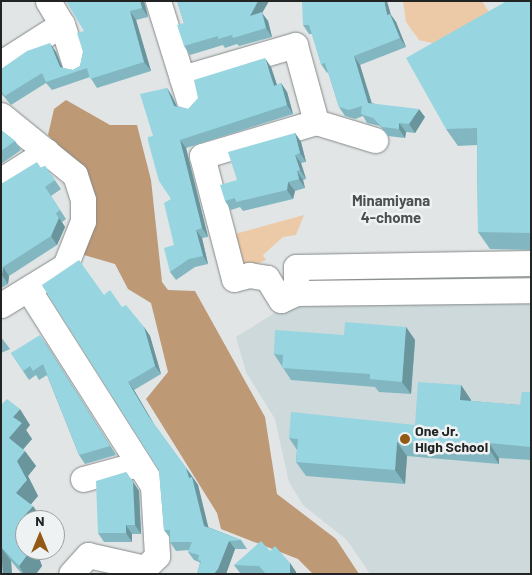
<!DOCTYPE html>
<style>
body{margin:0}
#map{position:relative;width:532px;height:575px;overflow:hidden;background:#e1e5e5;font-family:Barlow,sans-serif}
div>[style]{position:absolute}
.built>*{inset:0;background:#cdd9db}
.green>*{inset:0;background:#edcaa7}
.forest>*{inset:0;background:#bd9975}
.roads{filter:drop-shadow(0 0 1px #858989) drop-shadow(0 0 1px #858989)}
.minor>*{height:25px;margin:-12.5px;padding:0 12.5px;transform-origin:12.5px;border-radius:12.5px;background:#fff}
.wall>*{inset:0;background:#82b7c1}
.shaded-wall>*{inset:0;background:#6a959d}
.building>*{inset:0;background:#97d5e0}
.dots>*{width:14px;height:14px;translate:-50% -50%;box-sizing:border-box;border:2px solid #eef2f3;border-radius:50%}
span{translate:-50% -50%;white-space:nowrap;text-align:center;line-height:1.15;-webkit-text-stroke:5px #eef2f3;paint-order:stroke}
.poi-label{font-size:14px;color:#222424;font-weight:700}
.left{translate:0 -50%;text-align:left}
.neighbourhood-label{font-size:15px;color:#4d5051;font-weight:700}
.frame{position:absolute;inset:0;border:2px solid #222424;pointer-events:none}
.north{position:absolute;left:15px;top:510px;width:50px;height:50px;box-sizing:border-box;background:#eef2f3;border:1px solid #9ca0a0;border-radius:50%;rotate:0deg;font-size:14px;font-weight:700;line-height:20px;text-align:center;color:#222424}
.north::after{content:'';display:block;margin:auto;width:18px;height:22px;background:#925a14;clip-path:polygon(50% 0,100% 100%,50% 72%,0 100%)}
</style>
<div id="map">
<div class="built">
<div style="clip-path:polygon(531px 298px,531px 574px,370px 574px,347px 540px,303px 505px,289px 482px,275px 419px,246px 372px,236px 337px,291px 303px)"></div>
</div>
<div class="green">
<div style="clip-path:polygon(403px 1px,482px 1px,498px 26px,458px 49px,419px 40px,406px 22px)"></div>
<div style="clip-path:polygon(304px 215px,296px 235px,283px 237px,263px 255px,266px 260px,247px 268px,238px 263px,231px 235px)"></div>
</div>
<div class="forest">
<div style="clip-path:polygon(66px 100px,110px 125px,137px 125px,151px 180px,162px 282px,168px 290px,195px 291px,265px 417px,277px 494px,336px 539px,359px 574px,313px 574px,298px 559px,221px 529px,217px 513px,146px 399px,168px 372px,151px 303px,128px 289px,115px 264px,84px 255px,89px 214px,86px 173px,48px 135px,54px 109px)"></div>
</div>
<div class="roads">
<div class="minor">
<div style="left:48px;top:1px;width:27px;rotate:59deg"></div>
<div style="left:62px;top:24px;width:43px;rotate:72.4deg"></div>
<div style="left:158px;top:1px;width:108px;rotate:72.7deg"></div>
<div style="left:1px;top:63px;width:72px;rotate:-32.6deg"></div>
<div style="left:182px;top:78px;width:118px;rotate:-16.3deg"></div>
<div style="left:295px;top:45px;width:80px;rotate:74.7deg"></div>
<div style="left:316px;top:122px;width:119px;rotate:163.4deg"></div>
<div style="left:202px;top:156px;width:127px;rotate:75.4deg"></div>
<div style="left:234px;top:279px;width:16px;rotate:-15deg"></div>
<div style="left:249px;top:275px;width:18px;rotate:9deg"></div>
<div style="left:267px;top:278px;width:26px;rotate:58deg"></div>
<div style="left:281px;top:300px;width:17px;rotate:-25deg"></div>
<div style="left:296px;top:293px;width:235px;rotate:-0.7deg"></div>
<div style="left:1px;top:115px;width:95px;rotate:39deg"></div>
<div style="left:75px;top:175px;width:26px;rotate:72deg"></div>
<div style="left:83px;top:200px;width:21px;rotate:90deg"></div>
<div style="left:83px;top:221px;width:48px;rotate:111.8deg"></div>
<div style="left:65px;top:266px;width:75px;rotate:148.6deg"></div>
<div style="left:316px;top:122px;width:62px;rotate:17deg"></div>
<div style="left:1px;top:180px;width:54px;rotate:-32.2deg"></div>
<div style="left:28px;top:289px;width:233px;rotate:57.6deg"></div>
<div style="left:153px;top:486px;width:70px;rotate:86.7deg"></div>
<div style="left:157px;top:556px;width:17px;rotate:135deg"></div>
<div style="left:145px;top:568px;width:58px;rotate:-167.2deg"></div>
<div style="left:88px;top:555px;width:25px;rotate:132deg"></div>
<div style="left:296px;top:293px;width:26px;rotate:-90deg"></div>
<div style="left:296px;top:267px;width:235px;rotate:-1deg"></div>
<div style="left:83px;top:479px;width:57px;rotate:-15.3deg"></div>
</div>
</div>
<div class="wall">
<div style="clip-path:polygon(144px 1px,148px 17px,136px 20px,151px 71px,97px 88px,90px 77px,52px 90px,46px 83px,11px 105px,1px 93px,1px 69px,56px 52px,62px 68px,73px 70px,80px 66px,83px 52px,84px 31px)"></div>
<div style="clip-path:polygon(177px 1px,269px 1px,262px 13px,268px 21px,272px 37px,239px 46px,237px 44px,225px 48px,223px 45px,190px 55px,184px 46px,184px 23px)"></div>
<div style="clip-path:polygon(531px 1px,531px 250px,490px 249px,478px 232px,477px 145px,458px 146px,446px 129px)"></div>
<div style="clip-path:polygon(391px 15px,396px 22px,406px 47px,360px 65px,372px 103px,425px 117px,415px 133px,406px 132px,405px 138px,388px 136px,380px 126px,367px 123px,363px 116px,355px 119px,345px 116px,339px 107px,328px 72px,327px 73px,321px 64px,312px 34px,309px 34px,303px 25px)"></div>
<div style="clip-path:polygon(271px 67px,277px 85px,281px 83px,287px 92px,293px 114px,186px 148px,208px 237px,202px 238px,208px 264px,195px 267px,176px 280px,170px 272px,174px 245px,171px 199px,153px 136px,167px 88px,172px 96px,177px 106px,188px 109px)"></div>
<div style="clip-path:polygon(1px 130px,15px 141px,21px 150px,1px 164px)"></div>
<div style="clip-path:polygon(295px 133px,301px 142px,306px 162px,301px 163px,306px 179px,303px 180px,305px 188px,295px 191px,293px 199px,243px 211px,240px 207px,231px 210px,225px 201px,237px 180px)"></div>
<div style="clip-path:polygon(45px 166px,61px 189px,51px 196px,66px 219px,62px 222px,65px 227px,57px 245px,9px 276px,8px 284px,1px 288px,1px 184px)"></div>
<div style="clip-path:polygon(42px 285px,104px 295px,144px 327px,150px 336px,161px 374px,134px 390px,154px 424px,192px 476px,198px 485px,208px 527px,241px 540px,247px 549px,235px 549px,226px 574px,197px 574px,200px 563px,199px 562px,194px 560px,188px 552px,189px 550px,176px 551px,170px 542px,170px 538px,164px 530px,159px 470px)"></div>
<div style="clip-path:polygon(406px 327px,415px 340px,411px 394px,379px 392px,375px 387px,291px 380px,274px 354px,344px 335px)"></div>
<div style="clip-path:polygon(1px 337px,10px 349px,1px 353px)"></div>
<div style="clip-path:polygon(46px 344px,116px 455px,85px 464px,79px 455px,47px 375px,39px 380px,36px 375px,29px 380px,11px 353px)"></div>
<div style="clip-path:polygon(461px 385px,471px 400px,471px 401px,520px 405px,531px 392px,531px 460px,499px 458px,499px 464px,407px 456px,405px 484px,306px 476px,296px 462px,297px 450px,289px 438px,415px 425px)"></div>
<div style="clip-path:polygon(1px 405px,30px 425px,26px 430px,32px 439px,23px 449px,36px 466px,28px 476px,38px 496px,31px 504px,25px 520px,25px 550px,46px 550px,39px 558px,42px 566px,36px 574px,22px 574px,11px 561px,12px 574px,1px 574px)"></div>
<div style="clip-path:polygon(132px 480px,139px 491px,141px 534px,132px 534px,132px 542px,104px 542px,98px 533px)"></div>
<div style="clip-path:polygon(270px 551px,290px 563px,296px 572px,296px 574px,240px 573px,234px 565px)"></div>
</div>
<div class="shaded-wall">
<div style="clip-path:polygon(140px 1px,144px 1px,148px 17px,142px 8px)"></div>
<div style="clip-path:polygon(258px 1px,269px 1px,262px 13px,268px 21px,272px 37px,266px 28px,250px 16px)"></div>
<div style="clip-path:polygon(384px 1px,387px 1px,391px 15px,396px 22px,406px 47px,400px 38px,387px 15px)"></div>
<div style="clip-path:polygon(130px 11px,136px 20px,151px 71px,144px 62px)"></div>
<div style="clip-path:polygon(50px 43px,56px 52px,66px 76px,60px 67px)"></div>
<div style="clip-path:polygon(354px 56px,360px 65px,374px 112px,368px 103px)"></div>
<div style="clip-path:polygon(265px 58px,271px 67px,280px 94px,274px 86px)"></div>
<div style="clip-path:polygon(281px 83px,287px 92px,293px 114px,287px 105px)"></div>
<div style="clip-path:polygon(167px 88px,172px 96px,180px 114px,174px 106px)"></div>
<div style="clip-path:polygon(419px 109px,425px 117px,415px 133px,409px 124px)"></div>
<div style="clip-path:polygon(399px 123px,406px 132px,405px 138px,399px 129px)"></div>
<div style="clip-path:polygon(295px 133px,301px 142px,306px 162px,300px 153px)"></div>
<div style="clip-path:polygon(180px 140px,186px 148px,208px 237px,202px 228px)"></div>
<div style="clip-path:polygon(295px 155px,301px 163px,306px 179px,300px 170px)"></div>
<div style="clip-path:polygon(297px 171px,303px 180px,305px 188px,299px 179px)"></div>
<div style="clip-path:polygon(288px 182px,295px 191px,293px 199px,287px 190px)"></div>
<div style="clip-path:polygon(56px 213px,65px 227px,57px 245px,51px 236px)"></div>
<div style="clip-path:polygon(196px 230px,202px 238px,208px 264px,203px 256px)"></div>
<div style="clip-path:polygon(3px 267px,9px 276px,8px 284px,2px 275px)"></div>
<div style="clip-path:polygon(144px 327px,150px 336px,161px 374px,155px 366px)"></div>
<div style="clip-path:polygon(406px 327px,415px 340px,411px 394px,402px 382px)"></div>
<div style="clip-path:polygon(40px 335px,46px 344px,116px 455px,110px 446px)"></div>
<div style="clip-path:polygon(128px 382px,134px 390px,155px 426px,149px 417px)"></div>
<div style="clip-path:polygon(461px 385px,471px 400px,470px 415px,460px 400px)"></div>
<div style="clip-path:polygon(20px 409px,30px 425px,26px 430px,32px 439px,20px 453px,9px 438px,13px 417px)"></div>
<div style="clip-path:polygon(397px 442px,407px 456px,405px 484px,395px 470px)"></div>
<div style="clip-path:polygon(489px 443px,499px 458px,499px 464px,489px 449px)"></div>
<div style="clip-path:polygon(25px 451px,36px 466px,28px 476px,38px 496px,27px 509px,16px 493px,17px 461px)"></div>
<div style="clip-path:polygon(186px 468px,198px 485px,210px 534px,204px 526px)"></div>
<div style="clip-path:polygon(126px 472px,139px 491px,141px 534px,135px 525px)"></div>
<div style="clip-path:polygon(33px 506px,43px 520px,27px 520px,24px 516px)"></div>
<div style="clip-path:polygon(126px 525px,132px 534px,132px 542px,126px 533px)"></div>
<div style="clip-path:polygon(229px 541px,235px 549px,226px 574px,214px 574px)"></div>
<div style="clip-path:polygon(1px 547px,11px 561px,12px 574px,3px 574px)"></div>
<div style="clip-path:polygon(31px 550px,46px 550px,39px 558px,42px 566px,36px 574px,24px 574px,19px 566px)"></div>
<div style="clip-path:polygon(290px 563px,296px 572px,296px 574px,290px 574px)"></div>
</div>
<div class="building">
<div style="clip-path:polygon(66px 1px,140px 1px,142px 8px,130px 11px,144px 62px,90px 79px,87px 68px,46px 82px,42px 73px,5px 96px,1px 91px,1px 69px,27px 51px,50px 43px,60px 67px,73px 70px,80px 66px,83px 52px,77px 33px,84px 31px)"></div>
<div style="clip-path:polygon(177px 1px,258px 1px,250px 16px,262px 12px,266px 28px,233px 38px,232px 35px,218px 39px,218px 36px,184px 46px,177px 25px,184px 23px)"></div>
<div style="clip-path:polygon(302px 1px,384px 1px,387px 15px,390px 14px,400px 38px,354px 56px,368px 103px,419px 109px,409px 124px,399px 123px,399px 129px,382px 127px,373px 118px,361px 114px,362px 106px,349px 110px,339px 107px,325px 63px,321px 64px,309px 25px,303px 25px)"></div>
<div style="clip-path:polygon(507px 1px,531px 1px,531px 233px,478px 232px,477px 128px,446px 129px,406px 58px)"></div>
<div style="clip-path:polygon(265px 58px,274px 86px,281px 83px,287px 105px,180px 140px,202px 228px,196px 230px,203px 256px,189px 259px,170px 272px,164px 248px,174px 245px,164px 203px,171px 199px,159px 181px,148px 141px,148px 137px,153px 136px,140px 94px,167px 88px,174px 106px,188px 109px,198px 98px,194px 80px)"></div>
<div style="clip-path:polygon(1px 130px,15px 141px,1px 151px)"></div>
<div style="clip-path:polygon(295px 133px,300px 153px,295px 155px,300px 170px,297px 171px,299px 179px,288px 182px,287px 190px,236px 202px,235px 198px,225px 201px,220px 185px,237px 180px,228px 152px)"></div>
<div style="clip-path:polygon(37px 162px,41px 168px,45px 166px,55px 180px,45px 187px,60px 210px,56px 213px,59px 218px,51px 236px,3px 267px,2px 275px,1px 275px,1px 184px)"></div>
<div style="clip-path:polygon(79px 260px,104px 295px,110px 290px,122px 307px,126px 305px,144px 327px,155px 366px,128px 382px,149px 417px,186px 468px,189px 478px,192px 477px,204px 526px,241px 540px,229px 541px,218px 569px,214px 574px,197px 574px,201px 561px,198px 560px,199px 555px,188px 552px,192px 542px,170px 542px,170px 530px,164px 530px,159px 470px,42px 285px)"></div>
<div style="clip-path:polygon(345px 322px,406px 327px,402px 382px,370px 379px,370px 374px,282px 368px,283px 355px,274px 354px,275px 330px,344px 335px)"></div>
<div style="clip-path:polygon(40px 335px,110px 446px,79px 455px,43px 364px,33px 371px,30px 366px,23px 371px,11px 353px)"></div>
<div style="clip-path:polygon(418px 382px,461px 385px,460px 400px,520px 405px,522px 392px,531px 392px,531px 447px,489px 443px,489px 449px,397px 442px,395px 470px,296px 462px,298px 439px,289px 438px,291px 412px,415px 425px)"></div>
<div style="clip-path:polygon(7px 399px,20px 409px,13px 417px,22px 423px,9px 438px,25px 451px,17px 461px,27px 480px,16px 493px,33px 506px,24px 516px,27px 520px,25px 520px,25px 550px,31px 550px,19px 566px,1px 547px,1px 405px)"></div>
<div style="clip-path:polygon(126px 472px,133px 482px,135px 525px,126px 525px,126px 533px,98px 533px,96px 481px)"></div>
<div style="clip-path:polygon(261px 541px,270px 551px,275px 546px,290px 563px,290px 574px,266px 574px,259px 566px,234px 565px)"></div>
<div style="clip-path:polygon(1px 558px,3px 574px,1px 574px)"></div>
</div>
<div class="dots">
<div style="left:405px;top:439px;background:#925a14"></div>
</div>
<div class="poi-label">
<span class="left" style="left:415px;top:439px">One Jr.<br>High School</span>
</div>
<div class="neighbourhood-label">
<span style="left:391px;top:209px">Minamiyana<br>4-chome</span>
</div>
<div class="frame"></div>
<div class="north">N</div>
</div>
